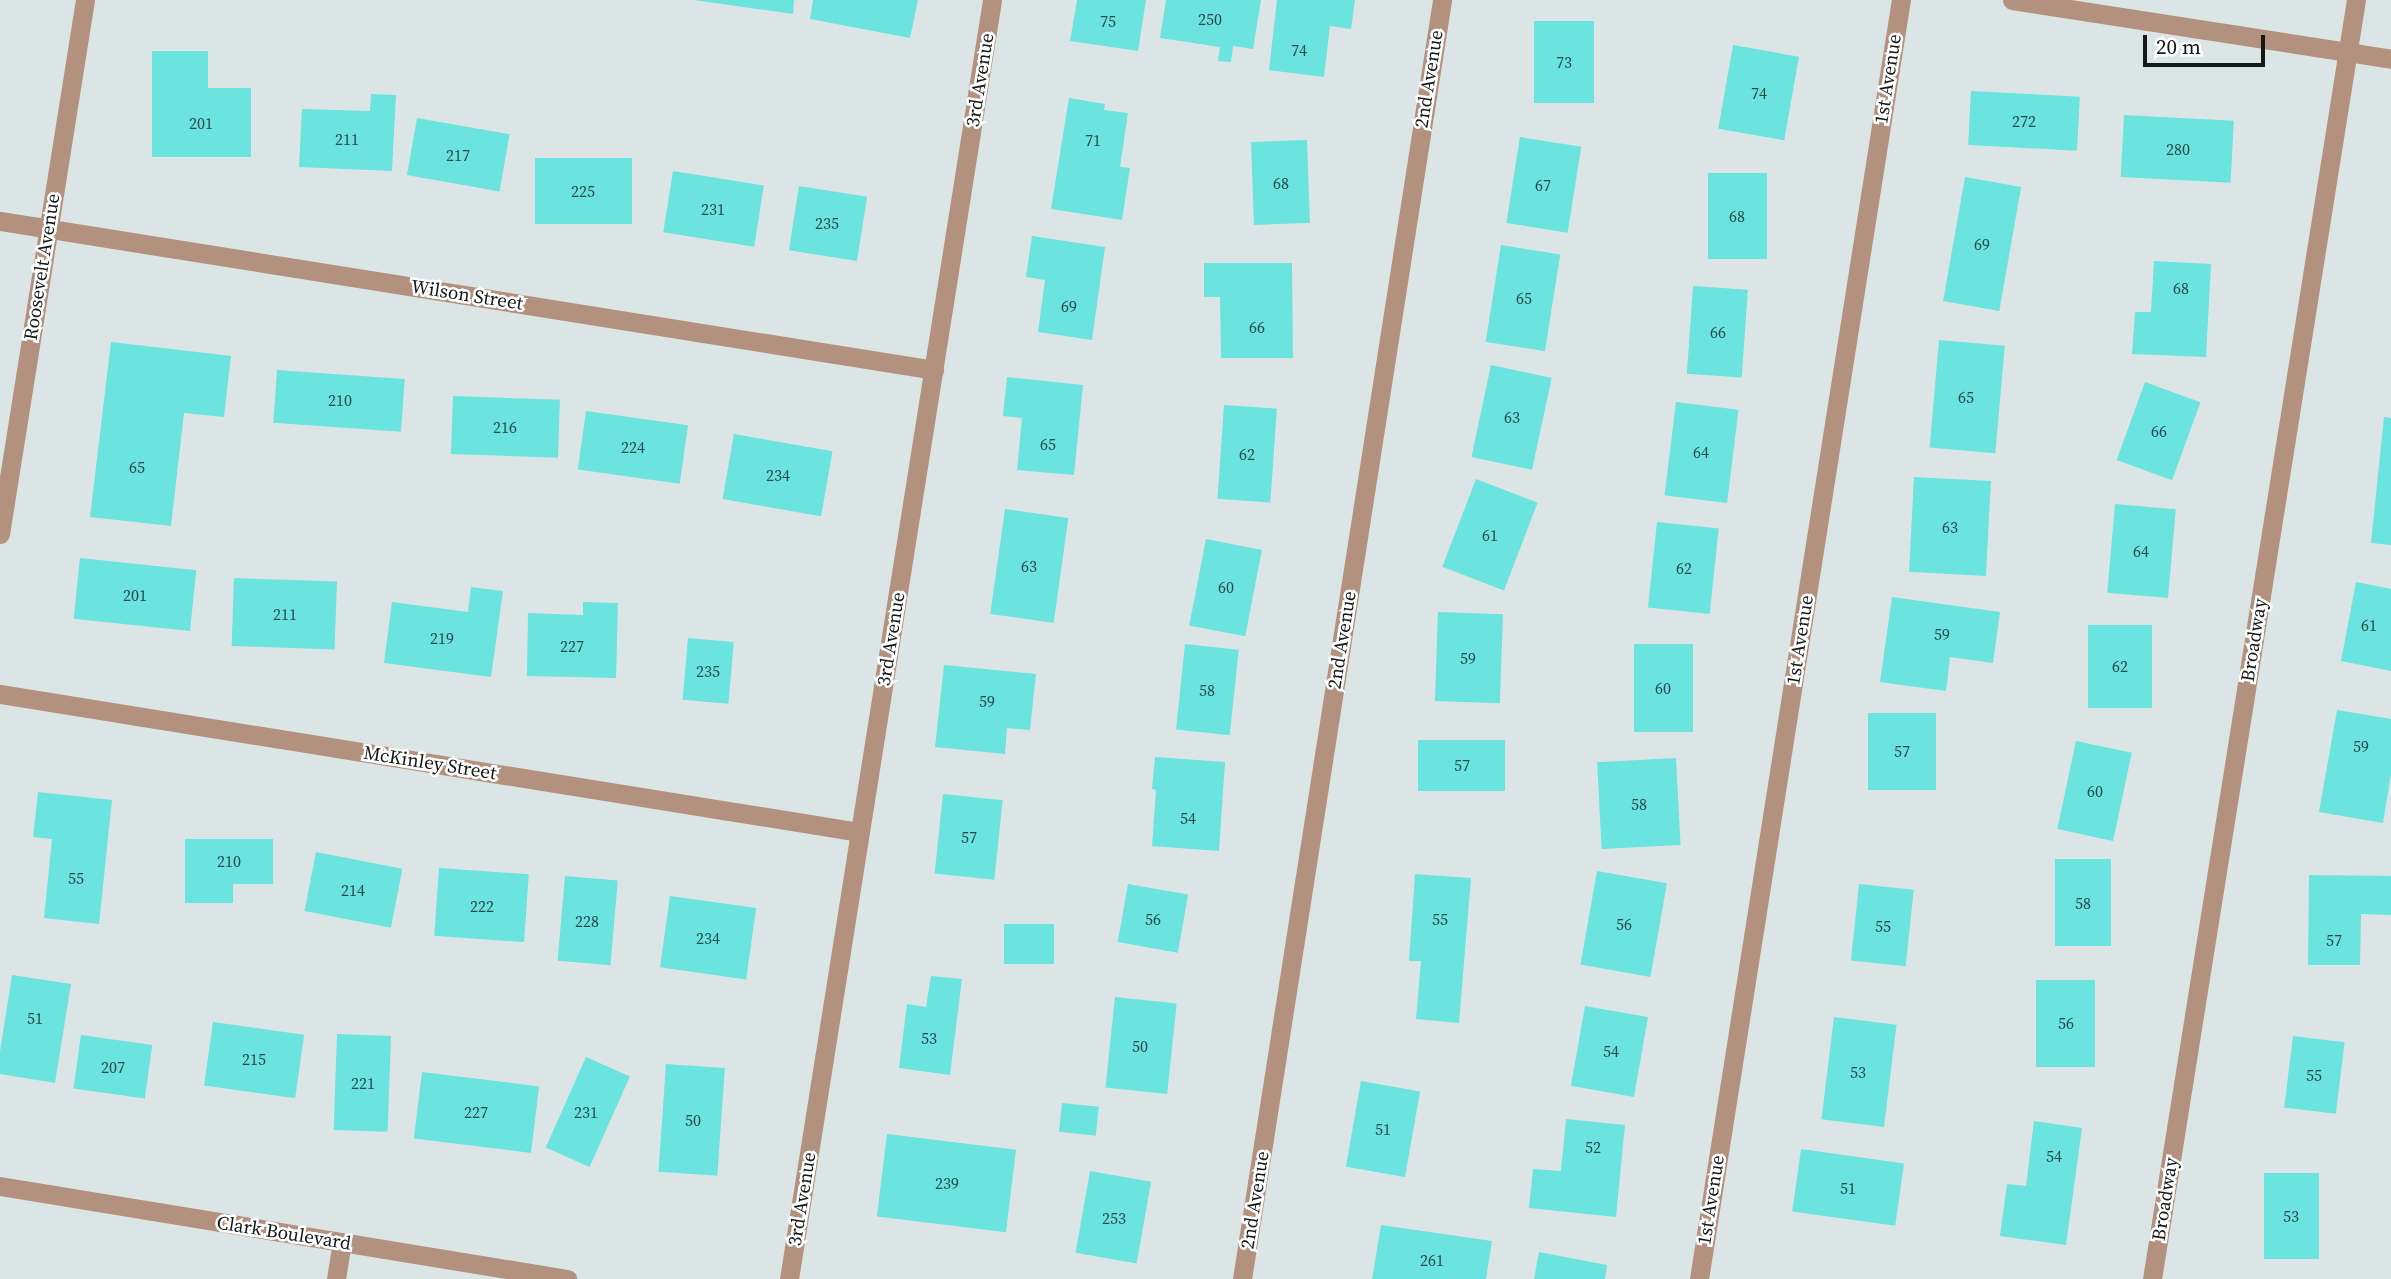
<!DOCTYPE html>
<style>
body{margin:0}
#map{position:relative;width:2391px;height:1279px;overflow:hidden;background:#dce5e5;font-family:"Source Serif 4",serif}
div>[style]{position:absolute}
.building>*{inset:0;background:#6be3df;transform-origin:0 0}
.minor>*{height:19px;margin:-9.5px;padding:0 9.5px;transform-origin:9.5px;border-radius:9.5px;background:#b3917f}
.tertiary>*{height:19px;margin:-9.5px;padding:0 9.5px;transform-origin:9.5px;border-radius:9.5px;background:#b3917f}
span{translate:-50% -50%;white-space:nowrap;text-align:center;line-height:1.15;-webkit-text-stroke:5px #fff;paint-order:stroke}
.number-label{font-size:16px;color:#2a4b4a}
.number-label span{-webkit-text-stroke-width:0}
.street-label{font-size:19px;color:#151818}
.scale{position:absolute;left:2143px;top:35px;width:122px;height:32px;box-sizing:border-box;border:4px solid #151818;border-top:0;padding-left:9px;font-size:21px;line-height:24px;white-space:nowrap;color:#151818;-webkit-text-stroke:5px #fff;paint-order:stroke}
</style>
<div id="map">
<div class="building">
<div style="clip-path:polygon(694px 0,794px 0,793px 14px)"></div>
<div style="clip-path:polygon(813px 0,918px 0,910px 38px,810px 19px)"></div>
<div style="clip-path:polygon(1077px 0,1146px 0,1138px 51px,1070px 41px)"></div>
<div style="clip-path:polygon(1166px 0,1261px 0,1253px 49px,1233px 46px,1231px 62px,1218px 61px,1220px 47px,1160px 38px)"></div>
<div style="clip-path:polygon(1277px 0,1355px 0,1351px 29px,1330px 26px,1324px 77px,1269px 70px)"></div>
<div style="left:1534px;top:21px;width:60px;height:82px"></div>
<div style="left:1733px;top:45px;width:67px;height:85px;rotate:10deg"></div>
<div style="clip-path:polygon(152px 51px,208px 51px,208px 88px,251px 88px,251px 157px,152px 157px)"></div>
<div style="left:1971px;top:91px;width:109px;height:54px;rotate:3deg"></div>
<div style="clip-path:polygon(371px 94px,396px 95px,392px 171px,299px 167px,302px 109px,370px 111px)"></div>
<div style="clip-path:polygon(1069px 98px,1105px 104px,1104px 110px,1128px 113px,1120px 167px,1130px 168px,1122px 220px,1051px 209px)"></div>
<div style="left:2124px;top:115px;width:110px;height:62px;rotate:3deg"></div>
<div style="left:417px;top:118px;width:94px;height:58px;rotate:10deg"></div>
<div style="left:1520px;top:137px;width:62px;height:87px;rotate:9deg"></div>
<div style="left:1307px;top:140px;width:83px;height:56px;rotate:88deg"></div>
<div style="left:535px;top:158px;width:97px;height:66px"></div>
<div style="left:673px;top:171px;width:92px;height:62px;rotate:9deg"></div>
<div style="left:1708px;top:173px;width:59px;height:86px"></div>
<div style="left:1965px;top:177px;width:57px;height:126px;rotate:10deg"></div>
<div style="left:799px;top:186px;width:69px;height:65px;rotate:9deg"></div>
<div style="clip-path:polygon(1032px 236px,1105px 247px,1092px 340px,1038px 332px,1045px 280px,1026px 277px)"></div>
<div style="left:1501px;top:245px;width:60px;height:98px;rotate:9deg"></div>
<div style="clip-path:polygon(2154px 261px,2211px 264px,2206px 357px,2132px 354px,2135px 312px,2151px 312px)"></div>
<div style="clip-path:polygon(1204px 263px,1292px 263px,1293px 358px,1221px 358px,1220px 297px,1204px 297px)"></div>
<div style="left:1693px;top:286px;width:55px;height:88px;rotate:4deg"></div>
<div style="left:1939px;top:340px;width:66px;height:108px;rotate:5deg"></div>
<div style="clip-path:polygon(111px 342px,231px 356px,224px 417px,184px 413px,171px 526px,90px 517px)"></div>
<div style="left:1491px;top:365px;width:62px;height:94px;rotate:12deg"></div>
<div style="left:277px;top:370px;width:128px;height:53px;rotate:4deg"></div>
<div style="clip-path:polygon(1007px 377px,1083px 385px,1074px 475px,1017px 470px,1022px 418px,1003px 416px)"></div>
<div style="left:2145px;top:382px;width:59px;height:83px;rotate:20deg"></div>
<div style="left:453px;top:396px;width:107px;height:58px;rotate:2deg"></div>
<div style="left:1676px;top:402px;width:63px;height:94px;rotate:7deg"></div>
<div style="left:1224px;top:405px;width:53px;height:94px;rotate:4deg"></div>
<div style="left:586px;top:411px;width:103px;height:59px;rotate:8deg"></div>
<div style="clip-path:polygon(2384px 417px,2391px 418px,2391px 545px,2371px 543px)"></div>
<div style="left:734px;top:434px;width:100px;height:66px;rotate:10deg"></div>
<div style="left:1914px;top:477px;width:77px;height:95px;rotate:3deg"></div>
<div style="left:1476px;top:479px;width:66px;height:94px;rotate:21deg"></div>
<div style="left:2115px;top:504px;width:61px;height:89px;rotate:5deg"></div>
<div style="left:1005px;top:509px;width:64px;height:106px;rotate:8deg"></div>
<div style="left:1657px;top:522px;width:62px;height:86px;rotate:6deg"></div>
<div style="left:1206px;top:539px;width:57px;height:88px;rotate:11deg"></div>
<div style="left:80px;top:558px;width:117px;height:61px;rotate:6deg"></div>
<div style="left:234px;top:578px;width:103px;height:68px;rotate:2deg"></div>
<div style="clip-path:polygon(2356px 582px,2391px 589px,2391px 671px,2341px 661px)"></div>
<div style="clip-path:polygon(471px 587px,503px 591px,491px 677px,384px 663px,392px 602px,468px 612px)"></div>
<div style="clip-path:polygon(1892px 597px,2000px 612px,1993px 663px,1950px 657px,1946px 691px,1880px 682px)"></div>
<div style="clip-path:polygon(583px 602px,618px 603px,616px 678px,527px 676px,528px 613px,583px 615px)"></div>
<div style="left:1438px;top:612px;width:65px;height:89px;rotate:2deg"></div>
<div style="left:2088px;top:625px;width:64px;height:83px"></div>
<div style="left:688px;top:638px;width:46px;height:62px;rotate:5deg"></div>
<div style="left:1185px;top:644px;width:54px;height:86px;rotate:6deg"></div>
<div style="left:1634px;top:644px;width:59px;height:88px"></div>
<div style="clip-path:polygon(944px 665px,1036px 674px,1030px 730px,1007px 728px,1005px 754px,935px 747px)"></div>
<div style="clip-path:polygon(2337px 710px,2391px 719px,2391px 774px,2383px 823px,2319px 812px)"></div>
<div style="left:1868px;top:713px;width:68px;height:77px"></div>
<div style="left:1418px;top:740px;width:87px;height:51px"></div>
<div style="left:2076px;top:741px;width:57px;height:90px;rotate:12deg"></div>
<div style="clip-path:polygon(1155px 757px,1225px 762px,1219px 851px,1152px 846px,1156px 790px,1152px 789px)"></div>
<div style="left:1676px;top:758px;width:87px;height:79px;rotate:87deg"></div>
<div style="clip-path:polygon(38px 792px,112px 800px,99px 924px,44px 918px,52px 839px,33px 837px)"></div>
<div style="left:943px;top:794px;width:60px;height:80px;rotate:6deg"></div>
<div style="clip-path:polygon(185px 839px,273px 839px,273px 884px,233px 884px,233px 903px,185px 903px)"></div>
<div style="left:316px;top:852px;width:88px;height:60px;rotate:11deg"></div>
<div style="left:2055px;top:859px;width:56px;height:87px"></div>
<div style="left:439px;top:868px;width:90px;height:68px;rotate:4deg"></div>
<div style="left:1597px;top:871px;width:71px;height:95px;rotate:10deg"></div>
<div style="clip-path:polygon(1415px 874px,1471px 878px,1459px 1023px,1416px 1019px,1421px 961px,1409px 961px)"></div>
<div style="clip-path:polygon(2309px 875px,2391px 876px,2391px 915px,2361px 914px,2360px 965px,2308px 965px)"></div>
<div style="left:565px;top:876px;width:53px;height:85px;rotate:5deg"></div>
<div style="left:1128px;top:884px;width:61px;height:59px;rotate:10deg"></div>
<div style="left:1859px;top:884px;width:55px;height:77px;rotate:6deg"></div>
<div style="left:670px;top:896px;width:87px;height:72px;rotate:8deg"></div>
<div style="left:1004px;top:924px;width:50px;height:40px"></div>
<div style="clip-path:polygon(12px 975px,71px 984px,55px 1083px,0 1074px,0 1052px)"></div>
<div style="clip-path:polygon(931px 976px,962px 979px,950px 1075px,899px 1068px,907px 1004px,926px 1007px)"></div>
<div style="left:2036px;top:980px;width:59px;height:87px"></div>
<div style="left:1115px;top:997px;width:62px;height:91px;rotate:6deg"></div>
<div style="left:1585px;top:1006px;width:64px;height:81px;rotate:10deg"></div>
<div style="left:1834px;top:1017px;width:63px;height:103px;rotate:7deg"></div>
<div style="left:213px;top:1022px;width:92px;height:64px;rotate:8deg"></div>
<div style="left:337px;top:1034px;width:54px;height:96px;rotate:2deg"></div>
<div style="left:81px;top:1035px;width:72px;height:54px;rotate:8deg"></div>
<div style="left:2293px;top:1036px;width:52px;height:72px;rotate:7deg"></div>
<div style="left:586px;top:1057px;width:48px;height:99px;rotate:24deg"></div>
<div style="left:666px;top:1064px;width:59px;height:108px;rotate:4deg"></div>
<div style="left:422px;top:1072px;width:118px;height:67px;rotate:7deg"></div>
<div style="left:1361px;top:1081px;width:60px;height:87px;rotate:10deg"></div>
<div style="left:1062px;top:1103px;width:37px;height:29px;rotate:6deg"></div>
<div style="clip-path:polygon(1566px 1119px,1625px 1125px,1616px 1217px,1529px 1208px,1533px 1169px,1561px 1171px)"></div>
<div style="clip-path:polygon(2034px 1121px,2082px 1128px,2066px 1245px,2000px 1236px,2007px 1184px,2026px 1186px)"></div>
<div style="left:887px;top:1134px;width:130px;height:83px;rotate:7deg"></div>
<div style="left:1801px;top:1149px;width:104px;height:63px;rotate:8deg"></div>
<div style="left:1090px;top:1171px;width:62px;height:83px;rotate:10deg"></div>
<div style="left:2264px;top:1173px;width:55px;height:86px"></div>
<div style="clip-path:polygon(1381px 1225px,1492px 1241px,1486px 1279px,1372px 1279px)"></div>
<div style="clip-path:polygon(1539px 1252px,1607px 1265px,1605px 1279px,1534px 1279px)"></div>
</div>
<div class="minor">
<div style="left:2012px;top:0;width:384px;rotate:8.8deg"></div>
<div style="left:0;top:221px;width:946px;rotate:9.06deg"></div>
<div style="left:0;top:534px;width:541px;rotate:-80.96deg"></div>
<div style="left:0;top:694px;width:871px;rotate:9.12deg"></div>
<div style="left:336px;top:1279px;width:37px;rotate:-81deg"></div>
<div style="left:789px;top:1279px;width:1295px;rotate:-80.98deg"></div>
<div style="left:1242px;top:1279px;width:1295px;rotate:-81.11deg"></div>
<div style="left:1699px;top:1279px;width:1295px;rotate:-81.03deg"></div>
<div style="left:2152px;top:1279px;width:1295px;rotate:-80.94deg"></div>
</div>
<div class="tertiary">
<div style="left:0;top:1186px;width:575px;rotate:9.31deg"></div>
</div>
<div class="number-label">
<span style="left:1210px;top:19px">250</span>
<span style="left:1108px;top:21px">75</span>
<span style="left:1299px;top:50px">74</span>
<span style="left:1564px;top:62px">73</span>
<span style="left:1759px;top:93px">74</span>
<span style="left:2024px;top:121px">272</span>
<span style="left:201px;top:123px">201</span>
<span style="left:347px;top:139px">211</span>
<span style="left:1093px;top:140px">71</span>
<span style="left:2178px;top:149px">280</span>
<span style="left:458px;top:155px">217</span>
<span style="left:1281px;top:183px">68</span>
<span style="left:1543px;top:185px">67</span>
<span style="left:583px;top:191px">225</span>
<span style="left:713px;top:209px">231</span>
<span style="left:1737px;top:216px">68</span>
<span style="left:827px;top:223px">235</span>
<span style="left:1982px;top:244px">69</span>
<span style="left:2181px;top:288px">68</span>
<span style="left:1524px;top:298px">65</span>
<span style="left:1069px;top:306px">69</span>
<span style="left:1257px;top:327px">66</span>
<span style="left:1718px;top:332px">66</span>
<span style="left:1966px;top:397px">65</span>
<span style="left:340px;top:400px">210</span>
<span style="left:1512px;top:417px">63</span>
<span style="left:505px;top:427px">216</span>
<span style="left:2159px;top:431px">66</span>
<span style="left:1048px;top:444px">65</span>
<span style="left:633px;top:447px">224</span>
<span style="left:1701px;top:452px">64</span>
<span style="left:1247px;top:454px">62</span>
<span style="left:137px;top:467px">65</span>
<span style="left:778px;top:475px">234</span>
<span style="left:1950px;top:527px">63</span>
<span style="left:1490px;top:535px">61</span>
<span style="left:2141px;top:551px">64</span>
<span style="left:1029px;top:566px">63</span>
<span style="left:1684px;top:568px">62</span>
<span style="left:1226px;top:587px">60</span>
<span style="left:135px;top:595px">201</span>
<span style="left:285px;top:614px">211</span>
<span style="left:2369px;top:625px">61</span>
<span style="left:1942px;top:634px">59</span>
<span style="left:442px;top:638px">219</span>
<span style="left:572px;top:646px">227</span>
<span style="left:1468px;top:658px">59</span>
<span style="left:2120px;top:666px">62</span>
<span style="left:708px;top:671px">235</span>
<span style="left:1663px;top:688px">60</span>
<span style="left:1207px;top:690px">58</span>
<span style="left:987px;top:701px">59</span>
<span style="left:2361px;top:746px">59</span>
<span style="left:1902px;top:751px">57</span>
<span style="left:1462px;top:765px">57</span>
<span style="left:2095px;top:791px">60</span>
<span style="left:1639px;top:804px">58</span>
<span style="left:1188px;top:818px">54</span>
<span style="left:969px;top:837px">57</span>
<span style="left:229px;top:861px">210</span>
<span style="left:76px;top:878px">55</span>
<span style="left:353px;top:890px">214</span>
<span style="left:2083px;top:903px">58</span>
<span style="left:482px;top:906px">222</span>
<span style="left:1153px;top:919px">56</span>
<span style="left:1440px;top:919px">55</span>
<span style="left:587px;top:921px">228</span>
<span style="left:1624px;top:924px">56</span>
<span style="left:1883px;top:926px">55</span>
<span style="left:708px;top:938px">234</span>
<span style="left:2334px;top:940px">57</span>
<span style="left:35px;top:1018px">51</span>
<span style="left:2066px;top:1023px">56</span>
<span style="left:929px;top:1038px">53</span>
<span style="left:1140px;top:1046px">50</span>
<span style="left:1611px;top:1051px">54</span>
<span style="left:254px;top:1059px">215</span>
<span style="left:113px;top:1067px">207</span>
<span style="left:1858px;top:1072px">53</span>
<span style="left:2314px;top:1075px">55</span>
<span style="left:363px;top:1083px">221</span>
<span style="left:476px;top:1112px">227</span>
<span style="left:586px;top:1112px">231</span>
<span style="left:693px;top:1120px">50</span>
<span style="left:1383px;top:1129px">51</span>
<span style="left:1593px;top:1147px">52</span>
<span style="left:2054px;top:1156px">54</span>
<span style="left:947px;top:1183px">239</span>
<span style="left:1848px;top:1188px">51</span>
<span style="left:2291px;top:1216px">53</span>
<span style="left:1114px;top:1218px">253</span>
<span style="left:1432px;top:1260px">261</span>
</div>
<div class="street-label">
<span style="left:1429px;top:79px;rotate:-81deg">2nd Avenue</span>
<span style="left:1888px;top:79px;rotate:-81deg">1st Avenue</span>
<span style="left:980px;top:80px;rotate:-81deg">3rd Avenue</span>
<span style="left:42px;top:267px;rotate:-81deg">Roosevelt Avenue</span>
<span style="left:467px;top:295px;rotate:9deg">Wilson Street</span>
<span style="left:891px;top:639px;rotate:-81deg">3rd Avenue</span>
<span style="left:1342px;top:640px;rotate:-81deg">2nd Avenue</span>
<span style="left:1800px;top:640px;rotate:-81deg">1st Avenue</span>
<span style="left:2254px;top:640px;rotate:-81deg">Broadway</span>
<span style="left:430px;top:763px;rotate:9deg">McKinley Street</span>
<span style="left:802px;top:1199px;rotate:-81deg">3rd Avenue</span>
<span style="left:2165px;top:1199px;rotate:-81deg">Broadway</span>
<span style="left:1255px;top:1200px;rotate:-81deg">2nd Avenue</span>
<span style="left:1711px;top:1200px;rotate:-81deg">1st Avenue</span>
<span style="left:284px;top:1233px;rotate:9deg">Clark Boulevard</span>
</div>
<div class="scale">20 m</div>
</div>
